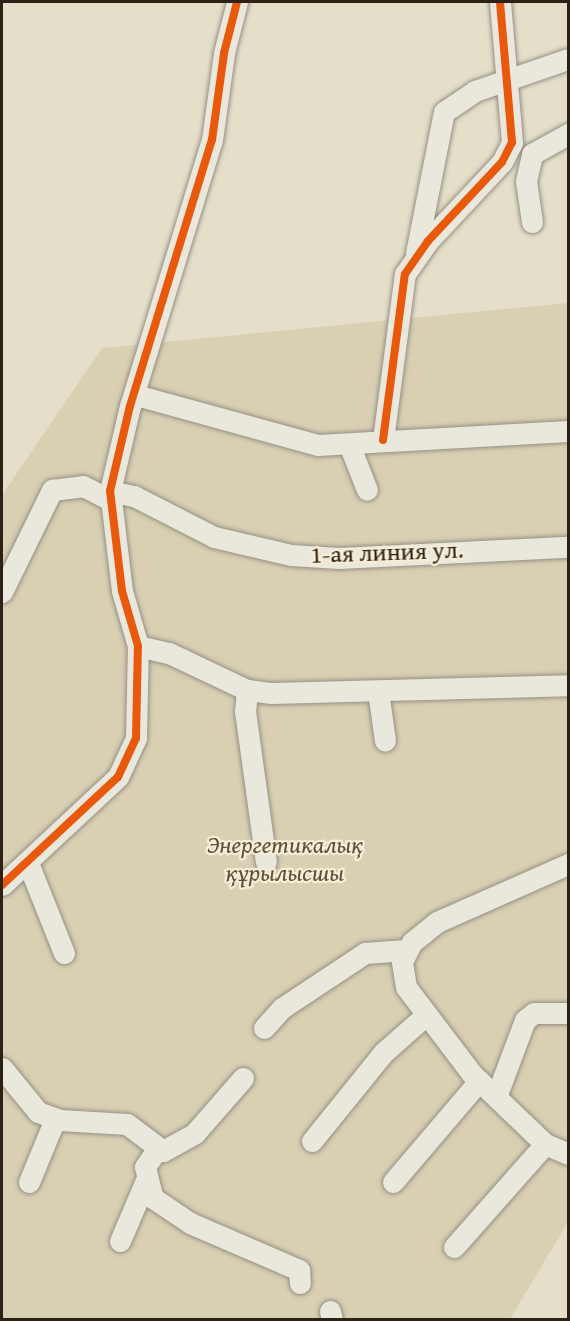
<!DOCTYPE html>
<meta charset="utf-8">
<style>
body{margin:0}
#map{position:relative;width:570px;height:1321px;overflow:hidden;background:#e5dfca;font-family:"Gentium Book Plus",serif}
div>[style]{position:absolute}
.green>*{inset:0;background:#d9d0b3}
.roads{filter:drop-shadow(0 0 2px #959083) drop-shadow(0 0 2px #959083)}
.minor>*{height:21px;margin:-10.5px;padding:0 10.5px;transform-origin:10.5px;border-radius:10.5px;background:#eae7dd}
.cycleway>*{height:8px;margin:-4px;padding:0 4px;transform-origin:4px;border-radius:4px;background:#e8590c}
span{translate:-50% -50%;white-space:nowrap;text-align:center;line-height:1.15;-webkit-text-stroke:4.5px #f6eed5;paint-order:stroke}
.street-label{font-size:24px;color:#2d2115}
.park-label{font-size:24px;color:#5e523f;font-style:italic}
.frame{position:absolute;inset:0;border:3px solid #2d2115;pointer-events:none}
</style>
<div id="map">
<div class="green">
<div style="clip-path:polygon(568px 303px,568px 1222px,510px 1319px,2px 1320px,2px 495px,102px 348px)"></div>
</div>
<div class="roads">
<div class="minor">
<div style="left:532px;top:222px;width:41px;rotate:-98.3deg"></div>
<div style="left:526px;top:181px;width:28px;rotate:-77deg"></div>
<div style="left:532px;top:154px;width:41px;rotate:-29.1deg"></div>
<div style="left:416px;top:253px;width:144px;rotate:-78.8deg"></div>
<div style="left:444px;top:112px;width:37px;rotate:-34deg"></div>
<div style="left:475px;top:91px;width:98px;rotate:-19deg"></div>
<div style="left:136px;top:395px;width:189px;rotate:15.4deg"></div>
<div style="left:318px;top:445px;width:250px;rotate:-3.2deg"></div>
<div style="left:383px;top:440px;width:167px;rotate:-82.5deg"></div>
<div style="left:405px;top:274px;width:40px;rotate:-55.1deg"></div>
<div style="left:428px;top:241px;width:108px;rotate:-46.9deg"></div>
<div style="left:502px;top:162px;width:22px;rotate:-63deg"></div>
<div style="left:512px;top:142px;width:141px;rotate:-94.9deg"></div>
<div style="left:349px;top:444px;width:49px;rotate:68.6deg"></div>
<div style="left:110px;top:491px;width:25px;rotate:12deg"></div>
<div style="left:134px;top:496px;width:90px;rotate:27.1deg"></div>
<div style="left:214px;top:537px;width:79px;rotate:13.2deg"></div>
<div style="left:291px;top:555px;width:48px;rotate:3.6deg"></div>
<div style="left:339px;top:558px;width:229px;rotate:-2.8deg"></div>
<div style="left:2px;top:592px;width:114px;rotate:-63.9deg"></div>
<div style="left:52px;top:490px;width:31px;rotate:-7deg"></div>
<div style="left:83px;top:486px;width:29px;rotate:27deg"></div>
<div style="left:138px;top:646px;width:32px;rotate:13deg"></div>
<div style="left:169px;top:653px;width:86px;rotate:25.4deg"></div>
<div style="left:247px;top:690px;width:25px;rotate:7deg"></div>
<div style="left:272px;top:693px;width:296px;rotate:-1.5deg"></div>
<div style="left:247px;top:690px;width:21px;rotate:95deg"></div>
<div style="left:245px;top:711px;width:152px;rotate:82.1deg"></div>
<div style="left:378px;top:691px;width:50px;rotate:82deg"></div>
<div style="left:28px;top:863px;width:97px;rotate:68.2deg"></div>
<div style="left:568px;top:864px;width:143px;rotate:156.1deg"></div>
<div style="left:437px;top:922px;width:32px;rotate:141deg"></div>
<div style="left:412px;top:942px;width:22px;rotate:117deg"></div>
<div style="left:402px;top:962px;width:25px;rotate:81deg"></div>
<div style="left:406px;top:987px;width:109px;rotate:52.8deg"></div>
<div style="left:472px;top:1074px;width:101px;rotate:43.8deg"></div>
<div style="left:545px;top:1144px;width:25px;rotate:23deg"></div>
<div style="left:2px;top:885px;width:158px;rotate:-43deg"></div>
<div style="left:118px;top:777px;width:43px;rotate:-65.2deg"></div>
<div style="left:136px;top:738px;width:92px;rotate:-88.8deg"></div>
<div style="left:138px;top:646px;width:57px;rotate:-106.2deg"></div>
<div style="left:122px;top:591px;width:101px;rotate:-96.8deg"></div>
<div style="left:110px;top:491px;width:87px;rotate:-76.8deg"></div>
<div style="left:130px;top:406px;width:278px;rotate:-72.9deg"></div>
<div style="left:212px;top:140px;width:88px;rotate:-82.1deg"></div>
<div style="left:224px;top:53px;width:53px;rotate:-75.7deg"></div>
<div style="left:264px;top:1028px;width:27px;rotate:-48deg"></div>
<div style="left:282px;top:1008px;width:100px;rotate:-33.5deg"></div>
<div style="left:365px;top:953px;width:41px;rotate:-4.2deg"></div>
<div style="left:2px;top:1068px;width:57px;rotate:50.7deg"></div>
<div style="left:38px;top:1112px;width:23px;rotate:20deg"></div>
<div style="left:60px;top:1120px;width:67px;rotate:3.4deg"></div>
<div style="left:127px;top:1124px;width:45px;rotate:36.9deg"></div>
<div style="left:163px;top:1151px;width:37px;rotate:-29deg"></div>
<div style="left:195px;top:1133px;width:73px;rotate:-48.9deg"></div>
<div style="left:496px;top:1097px;width:82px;rotate:-69.4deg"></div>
<div style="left:525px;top:1020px;width:11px;rotate:-38deg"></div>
<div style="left:534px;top:1013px;width:34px"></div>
<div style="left:312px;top:1141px;width:113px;rotate:-51.1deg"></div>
<div style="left:383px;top:1053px;width:56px;rotate:-41.4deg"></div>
<div style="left:156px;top:1151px;width:19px;rotate:125deg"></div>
<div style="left:145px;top:1167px;width:32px;rotate:76deg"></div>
<div style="left:153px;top:1198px;width:45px;rotate:34deg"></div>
<div style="left:190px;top:1223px;width:119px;rotate:23.3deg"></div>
<div style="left:299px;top:1270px;width:13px;rotate:86deg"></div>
<div style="left:29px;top:1182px;width:68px;rotate:-67.6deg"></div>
<div style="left:393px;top:1182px;width:133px;rotate:-49.6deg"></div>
<div style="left:120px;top:1241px;width:66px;rotate:-66.9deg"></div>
<div style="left:454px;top:1247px;width:137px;rotate:-48.5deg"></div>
<div style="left:330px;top:1311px;width:9px;rotate:77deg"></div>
</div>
</div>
<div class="cycleway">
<div style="left:383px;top:440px;width:167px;rotate:-82.5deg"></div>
<div style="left:405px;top:274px;width:40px;rotate:-55.1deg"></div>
<div style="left:428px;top:241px;width:108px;rotate:-46.9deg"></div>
<div style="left:502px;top:162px;width:22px;rotate:-63deg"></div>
<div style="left:512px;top:142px;width:141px;rotate:-94.9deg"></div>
<div style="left:2px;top:885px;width:158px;rotate:-43deg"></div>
<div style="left:118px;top:777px;width:43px;rotate:-65.2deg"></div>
<div style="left:136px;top:738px;width:92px;rotate:-88.8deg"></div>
<div style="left:138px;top:646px;width:57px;rotate:-106.2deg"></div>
<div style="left:122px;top:591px;width:101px;rotate:-96.8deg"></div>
<div style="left:110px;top:491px;width:87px;rotate:-76.8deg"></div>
<div style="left:130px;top:406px;width:278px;rotate:-72.9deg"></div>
<div style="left:212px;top:140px;width:88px;rotate:-82.1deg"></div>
<div style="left:224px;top:53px;width:53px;rotate:-75.7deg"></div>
</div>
<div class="street-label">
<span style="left:387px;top:552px;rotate:-2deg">1-ая линия ул.</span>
</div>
<div class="park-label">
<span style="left:285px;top:859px">Энергетикалық<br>құрылысшы</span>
</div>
<div class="frame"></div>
</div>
